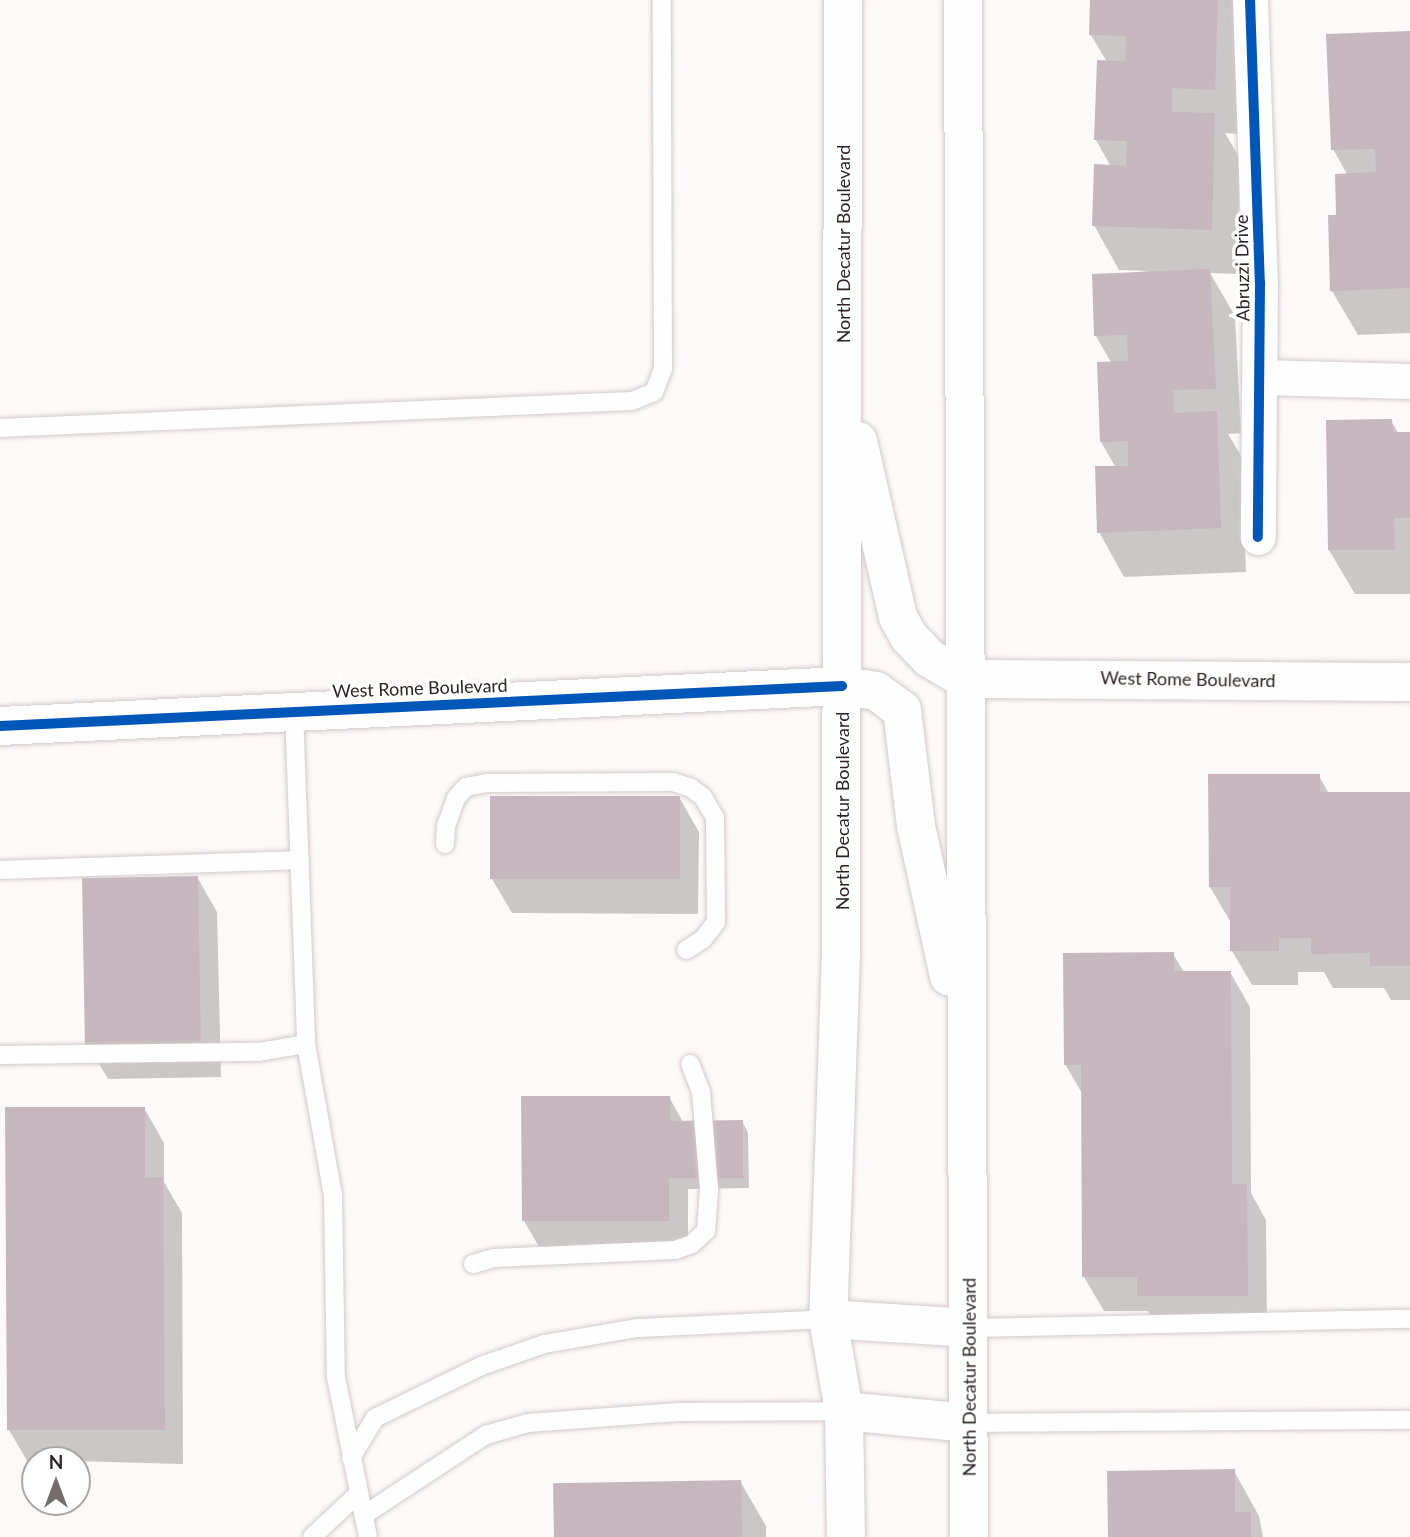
<!DOCTYPE html>
<style>
body{margin:0}
#map{position:relative;width:1410px;height:1537px;overflow:hidden;background:#fdf9f8;font-family:Lato,sans-serif}
div>[style]{position:absolute}
.shadow>*{inset:0;background:#0003}
.building>*{inset:0;background:#c5b7bd;transform-origin:0 0}
.roads{filter:drop-shadow(0 0 2px #d2cac9) drop-shadow(0 0 2px #d2cac9)}
.service>*{height:18px;margin:-9px;padding:0 9px;transform-origin:9px;border-radius:9px;background:#fffefe}
.minor>*{height:35px;margin:-17.5px;padding:0 17.5px;transform-origin:17.5px;border-radius:17.5px;background:#fffefe}
.tertiary>*{height:38px;margin:-19px;padding:0 19px;transform-origin:19px;border-radius:19px;background:#fffefe}
.secondary>*{height:38px;margin:-19px;padding:0 19px;transform-origin:19px;border-radius:19px;background:#fffefe}
.cycleway>*{height:10px;margin:-5px;padding:0 5px;transform-origin:5px;border-radius:5px;background:#0057b8}
span{translate:-50% -50%;white-space:nowrap;text-align:center;line-height:1.15;-webkit-text-stroke:7px #fff;paint-order:stroke}
.street-label{font-size:18px;color:#2d2322}
.north{position:absolute;left:21px;top:1446px;width:70px;height:70px;box-sizing:border-box;background:#fff;border:2px solid #aba7a7;border-radius:50%;rotate:0deg;font-size:19px;font-weight:700;line-height:28px;text-align:center;color:#2d2322}
.north::after{content:'';display:block;margin:auto;width:24px;height:32px;background:#766e6d;clip-path:polygon(50% 0,100% 100%,50% 72%,0 100%)}
</style>
<div id="map">
<div class="shadow">
<div style="clip-path:polygon(1092px 0,1232px 0,1243px 19px,1239px 134px,1225px 133px,1240px 159px,1237px 274px,1210px 273px,1235px 316px,1241px 433px,1228px 434px,1242px 457px,1246px 572px,1124px 577px,1099px 532px,1116px 468px,1101px 442px,1112px 364px,1096px 336px,1094px 276px,1150px 271px,1119px 270px,1094px 225px,1111px 167px,1096px 140px,1107px 62px,1091px 35px)"></div>
<div style="clip-path:polygon(1410px 33px,1410px 333px,1358px 335px,1332px 291px,1338px 217px,1348px 176px,1333px 149px)"></div>
<div style="clip-path:polygon(1391px 421px,1399px 434px,1410px 434px,1410px 594px,1355px 594px,1329px 550px)"></div>
<div style="clip-path:polygon(1319px 776px,1329px 794px,1410px 793px,1410px 1000px,1391px 1000px,1384px 988px,1333px 988px,1324px 972px,1298px 972px,1298px 985px,1252px 985px,1232px 951px,1230px 921px,1210px 887px)"></div>
<div style="clip-path:polygon(679px 797px,699px 832px,698px 914px,512px 913px,492px 879px)"></div>
<div style="clip-path:polygon(197px 877px,217px 912px,221px 1077px,108px 1079px,88px 1045px)"></div>
<div style="clip-path:polygon(1173px 954px,1184px 972px,1230px 972px,1250px 1007px,1251px 1193px,1266px 1220px,1267px 1330px,1159px 1330px,1148px 1311px,1104px 1311px,1084px 1277px,1083px 1095px,1065px 1064px)"></div>
<div style="clip-path:polygon(669px 1097px,683px 1122px,742px 1121px,748px 1133px,749px 1188px,688px 1189px,688px 1255px,544px 1255px,524px 1221px)"></div>
<div style="clip-path:polygon(144px 1108px,164px 1143px,164px 1182px,182px 1213px,183px 1464px,35px 1460px,35px 1464px,29px 1464px,9px 1430px)"></div>
<div style="clip-path:polygon(1234px 1471px,1259px 1516px,1263px 1537px,1110px 1537px)"></div>
<div style="clip-path:polygon(740px 1481px,766px 1526px,766px 1537px,556px 1537px)"></div>
</div>
<div class="building">
<div style="clip-path:polygon(1090px 0,1218px 0,1215px 90px,1172px 88px,1172px 112px,1215px 113px,1212px 230px,1092px 226px,1094px 164px,1126px 166px,1127px 141px,1094px 140px,1097px 60px,1125px 61px,1126px 36px,1089px 35px)"></div>
<div style="clip-path:polygon(1410px 31px,1410px 288px,1330px 291px,1328px 215px,1336px 215px,1335px 174px,1376px 172px,1375px 149px,1331px 150px,1326px 34px)"></div>
<div style="clip-path:polygon(1210px 269px,1216px 389px,1173px 390px,1174px 413px,1217px 411px,1221px 528px,1097px 533px,1095px 466px,1128px 466px,1128px 441px,1100px 442px,1097px 362px,1128px 361px,1127px 335px,1094px 336px,1092px 274px)"></div>
<div style="clip-path:polygon(1392px 419px,1393px 432px,1410px 432px,1410px 518px,1394px 518px,1395px 550px,1328px 550px,1326px 420px)"></div>
<div style="clip-path:polygon(1208px 774px,1320px 774px,1320px 792px,1410px 792px,1410px 966px,1370px 966px,1370px 953px,1311px 954px,1311px 938px,1279px 938px,1279px 951px,1230px 951px,1230px 887px,1209px 887px)"></div>
<div style="left:490px;top:796px;width:190px;height:83px"></div>
<div style="left:198px;top:876px;width:167px;height:116px;rotate:89deg"></div>
<div style="clip-path:polygon(1174px 952px,1174px 971px,1231px 971px,1232px 1184px,1247px 1184px,1248px 1296px,1137px 1296px,1137px 1277px,1082px 1277px,1081px 1065px,1064px 1065px,1063px 953px)"></div>
<div style="clip-path:polygon(521px 1096px,670px 1096px,670px 1121px,743px 1120px,743px 1178px,669px 1178px,669px 1221px,522px 1221px)"></div>
<div style="clip-path:polygon(5px 1107px,145px 1107px,145px 1178px,163px 1177px,165px 1430px,7px 1430px)"></div>
<div style="clip-path:polygon(1235px 1469px,1235px 1512px,1251px 1512px,1251px 1537px,1108px 1537px,1107px 1471px)"></div>
<div style="left:741px;top:1480px;width:57px;height:188px;rotate:89deg"></div>
</div>
<div class="roads">
<div class="service">
<div style="left:0;top:428px;width:633px;rotate:-2.45deg"></div>
<div style="left:632px;top:401px;width:24px;rotate:-22deg"></div>
<div style="left:654px;top:392px;width:25px;rotate:-69deg"></div>
<div style="left:663px;top:369px;width:369px;rotate:-90.2deg"></div>
<div style="left:294px;top:711px;width:333px;rotate:87.9deg"></div>
<div style="left:306px;top:1044px;width:153px;rotate:79.9deg"></div>
<div style="left:333px;top:1195px;width:182px;rotate:89.1deg"></div>
<div style="left:336px;top:1377px;width:163px;rotate:78.7deg"></div>
<div style="left:445px;top:844px;width:18px;rotate:-87deg"></div>
<div style="left:446px;top:826px;width:30px;rotate:-70deg"></div>
<div style="left:456px;top:798px;width:15px;rotate:-48deg"></div>
<div style="left:466px;top:787px;width:21px;rotate:-11deg"></div>
<div style="left:487px;top:783px;width:186px;rotate:-0.3deg"></div>
<div style="left:673px;top:782px;width:19px;rotate:18deg"></div>
<div style="left:691px;top:788px;width:15px;rotate:37deg"></div>
<div style="left:703px;top:797px;width:24px;rotate:60deg"></div>
<div style="left:715px;top:818px;width:104px;rotate:89.4deg"></div>
<div style="left:716px;top:922px;width:21px;rotate:127deg"></div>
<div style="left:703px;top:939px;width:20px;rotate:147deg"></div>
<div style="left:0;top:870px;width:300px;rotate:-1.9deg"></div>
<div style="left:0;top:1055px;width:259px;rotate:-0.7deg"></div>
<div style="left:259px;top:1052px;width:48px;rotate:-9.7deg"></div>
<div style="left:473px;top:1264px;width:22px;rotate:-16deg"></div>
<div style="left:494px;top:1258px;width:181px;rotate:-2.5deg"></div>
<div style="left:675px;top:1250px;width:18px;rotate:-19deg"></div>
<div style="left:692px;top:1244px;width:19px;rotate:-43deg"></div>
<div style="left:706px;top:1231px;width:42px;rotate:-85.9deg"></div>
<div style="left:709px;top:1189px;width:97px;rotate:-94.7deg"></div>
<div style="left:701px;top:1092px;width:30px;rotate:-111deg"></div>
<div style="left:970px;top:1328px;width:440px;rotate:-1.2deg"></div>
<div style="left:968px;top:1423px;width:442px;rotate:-0.4deg"></div>
<div style="left:351px;top:1458px;width:47px;rotate:-59deg"></div>
<div style="left:375px;top:1418px;width:118px;rotate:-26.1deg"></div>
<div style="left:481px;top:1366px;width:67px;rotate:-19.2deg"></div>
<div style="left:544px;top:1344px;width:95px;rotate:-9.7deg"></div>
<div style="left:638px;top:1328px;width:190px;rotate:-2.7deg"></div>
<div style="left:364px;top:1515px;width:146px;rotate:-33.3deg"></div>
<div style="left:486px;top:1435px;width:44px;rotate:-15.9deg"></div>
<div style="left:528px;top:1423px;width:150px;rotate:-4.2deg"></div>
<div style="left:678px;top:1412px;width:166px;rotate:-0.3deg"></div>
<div style="left:312px;top:1537px;width:64px;rotate:-43.1deg"></div>
</div>
<div class="minor">
<div style="left:1250px;top:0;width:283px;rotate:88deg"></div>
<div style="left:1260px;top:283px;width:254px;rotate:90.5deg"></div>
<div style="left:1260px;top:377px;width:150px;rotate:1.5deg"></div>
</div>
<div class="tertiary">
<div style="left:965px;top:679px;width:445px;rotate:0.4deg"></div>
<div style="left:0;top:726px;width:843px;rotate:-2.72deg"></div>
</div>
<div class="secondary">
<div style="left:843px;top:0;width:953px;rotate:90.12deg"></div>
<div style="left:841px;top:953px;width:366px;rotate:92deg"></div>
<div style="left:828px;top:1319px;width:93px;rotate:80.1deg"></div>
<div style="left:844px;top:1411px;width:126px;rotate:89.1deg"></div>
<div style="left:963px;top:0;width:1537px;rotate:89.78deg"></div>
<div style="left:858px;top:441px;width:180px;rotate:77.2deg"></div>
<div style="left:898px;top:617px;width:23px;rotate:61deg"></div>
<div style="left:909px;top:637px;width:29px;rotate:46deg"></div>
<div style="left:929px;top:658px;width:42px;rotate:30.3deg"></div>
<div style="left:842px;top:686px;width:34px;rotate:8deg"></div>
<div style="left:876px;top:691px;width:32px;rotate:36deg"></div>
<div style="left:902px;top:710px;width:117px;rotate:83.1deg"></div>
<div style="left:916px;top:826px;width:154px;rotate:77.6deg"></div>
<div style="left:828px;top:1319px;width:142px;rotate:3.6deg"></div>
<div style="left:844px;top:1411px;width:125px;rotate:5.5deg"></div>
</div>
</div>
<div class="cycleway">
<div style="left:1250px;top:0;width:283px;rotate:88deg"></div>
<div style="left:1260px;top:283px;width:254px;rotate:90.5deg"></div>
<div style="left:0;top:726px;width:843px;rotate:-2.72deg"></div>
</div>
<div class="street-label">
<span style="left:843px;top:244px;rotate:-90deg">North Decatur Boulevard</span>
<span style="left:1242px;top:268px;rotate:-91deg">Abruzzi Drive</span>
<span style="left:1188px;top:679px;rotate:1deg">West Rome Boulevard</span>
<span style="left:420px;top:688px;rotate:-2deg">West Rome Boulevard</span>
<span style="left:842px;top:811px;rotate:-90deg">North Decatur Boulevard</span>
<span style="left:969px;top:1377px;rotate:-90deg">North Decatur Boulevard</span>
</div>
<div class="north">N</div>
</div>
